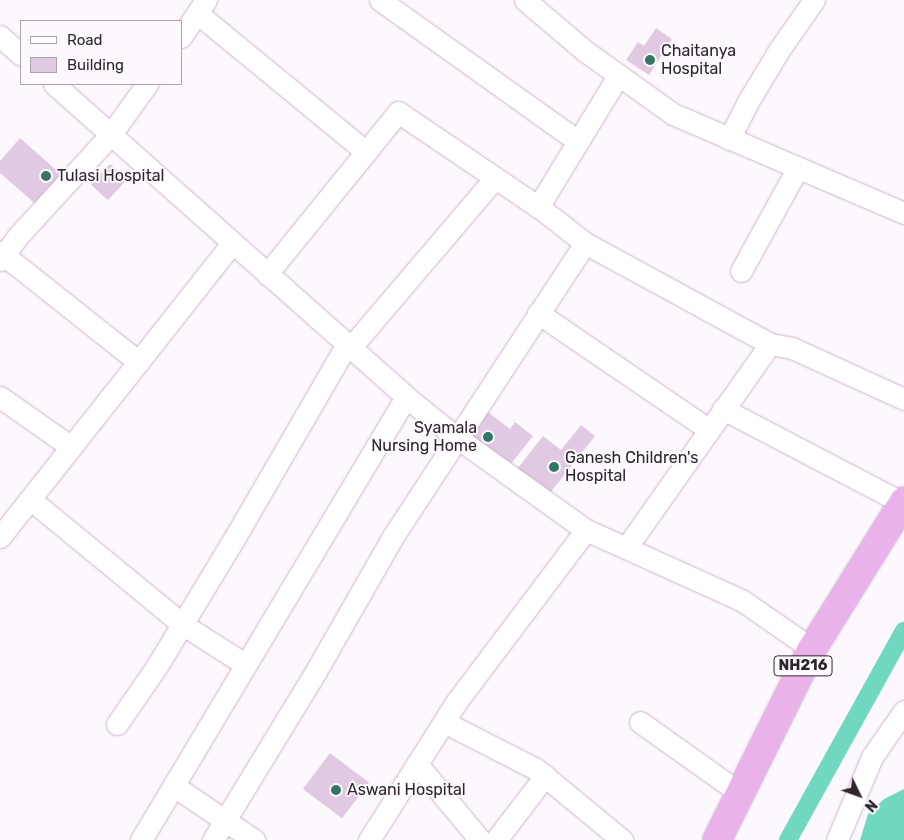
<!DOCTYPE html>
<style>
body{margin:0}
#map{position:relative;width:904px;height:840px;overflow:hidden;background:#fdf8fd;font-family:Rubik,sans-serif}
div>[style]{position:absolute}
.water>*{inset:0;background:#6fd8bf}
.canal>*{height:18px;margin:-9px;padding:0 9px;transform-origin:9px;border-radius:9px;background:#6fd8bf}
.building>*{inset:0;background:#e2c9e3;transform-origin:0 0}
.roads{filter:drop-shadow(0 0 1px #ccb4cc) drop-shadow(0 0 1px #ccb4cc)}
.minor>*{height:21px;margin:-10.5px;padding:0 10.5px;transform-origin:10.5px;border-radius:10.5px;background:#fff}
.highway>*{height:28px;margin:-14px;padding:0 14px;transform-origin:14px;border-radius:14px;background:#e9b2eb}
.dots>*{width:14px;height:14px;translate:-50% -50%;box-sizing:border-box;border:2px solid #fdf8fd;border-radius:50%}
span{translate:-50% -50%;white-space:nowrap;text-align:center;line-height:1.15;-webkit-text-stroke:4px #fdf8fd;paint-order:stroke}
.shield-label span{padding:1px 4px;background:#fdf8fd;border:1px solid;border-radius:4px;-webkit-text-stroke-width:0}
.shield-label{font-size:15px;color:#2f252f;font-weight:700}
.poi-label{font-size:16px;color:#2f252f}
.left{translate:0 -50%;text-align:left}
.right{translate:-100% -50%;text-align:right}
.legend{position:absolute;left:20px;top:20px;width:162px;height:65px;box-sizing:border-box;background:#fdf8fd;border:1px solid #aba4ab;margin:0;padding:6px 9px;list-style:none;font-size:15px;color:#2f252f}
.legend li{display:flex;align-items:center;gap:10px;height:25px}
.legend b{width:25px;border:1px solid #aba4ab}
.north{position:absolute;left:834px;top:770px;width:50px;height:50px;-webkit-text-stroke:4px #fdf8fd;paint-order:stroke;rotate:132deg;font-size:14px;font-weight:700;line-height:20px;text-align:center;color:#2f252f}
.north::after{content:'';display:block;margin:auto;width:18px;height:22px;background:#2f252f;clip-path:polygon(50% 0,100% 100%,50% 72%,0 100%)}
</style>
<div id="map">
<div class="water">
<div style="clip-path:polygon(904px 789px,904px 840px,860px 840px,868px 814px,884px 799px)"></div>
</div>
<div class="canal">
<div style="left:788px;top:840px;width:239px;rotate:-61deg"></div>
</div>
<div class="building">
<div style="clip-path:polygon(656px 28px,672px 39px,649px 75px,626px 60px,638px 42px,644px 46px)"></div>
<div style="clip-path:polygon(20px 138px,64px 177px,38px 206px,0 173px,0 161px)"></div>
<div style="left:110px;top:164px;width:23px;height:28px;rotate:43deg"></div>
<div style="clip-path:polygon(488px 412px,510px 429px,515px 422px,533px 436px,506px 470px,467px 440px)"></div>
<div style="clip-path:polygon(581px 425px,595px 436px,546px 498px,514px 473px,543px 436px,561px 450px)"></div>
<div style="left:330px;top:753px;width:49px;height:45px;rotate:37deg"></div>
</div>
<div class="roads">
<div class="minor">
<div style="left:380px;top:0;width:243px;rotate:35.5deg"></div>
<div style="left:525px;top:0;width:79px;rotate:40.4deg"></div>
<div style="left:585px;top:51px;width:108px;rotate:35.6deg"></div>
<div style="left:673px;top:114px;width:251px;rotate:23.2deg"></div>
<div style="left:197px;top:13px;width:219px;rotate:39.4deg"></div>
<div style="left:0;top:36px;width:28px;rotate:42deg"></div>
<div style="left:181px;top:37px;width:45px;rotate:-56deg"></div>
<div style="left:54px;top:84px;width:471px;rotate:41.6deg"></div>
<div style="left:406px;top:397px;width:64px;rotate:38.7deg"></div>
<div style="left:456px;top:437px;width:160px;rotate:35.6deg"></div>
<div style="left:586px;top:530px;width:172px;rotate:24.3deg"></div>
<div style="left:743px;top:601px;width:84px;rotate:34.8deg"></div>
<div style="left:729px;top:139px;width:44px;rotate:-62.9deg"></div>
<div style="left:749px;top:100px;width:58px;rotate:-59deg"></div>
<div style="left:779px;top:50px;width:61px;rotate:-55deg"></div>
<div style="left:538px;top:207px;width:153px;rotate:-58.6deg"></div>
<div style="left:0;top:252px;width:177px;rotate:38.4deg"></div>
<div style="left:0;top:260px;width:30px;rotate:-53deg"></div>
<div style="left:18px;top:236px;width:138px;rotate:-47.6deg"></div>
<div style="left:111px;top:134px;width:62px;rotate:-54.2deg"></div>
<div style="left:741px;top:271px;width:116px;rotate:-61.2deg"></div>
<div style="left:267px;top:274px;width:208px;rotate:-51deg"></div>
<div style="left:398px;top:112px;width:176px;rotate:34.1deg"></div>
<div style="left:544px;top:211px;width:52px;rotate:38deg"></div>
<div style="left:585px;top:243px;width:211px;rotate:28.6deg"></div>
<div style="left:770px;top:344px;width:22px;rotate:10deg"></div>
<div style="left:792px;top:348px;width:123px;rotate:24.5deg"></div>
<div style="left:538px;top:313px;width:206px;rotate:34.3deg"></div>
<div style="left:351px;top:347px;width:222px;rotate:-49.6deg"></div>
<div style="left:0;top:397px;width:87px;rotate:35.2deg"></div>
<div style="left:723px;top:409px;width:203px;rotate:27.6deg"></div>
<div style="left:30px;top:499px;width:197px;rotate:39.4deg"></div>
<div style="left:182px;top:624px;width:76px;rotate:32.6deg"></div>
<div style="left:0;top:537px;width:375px;rotate:-51.7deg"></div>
<div style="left:626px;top:548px;width:250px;rotate:-54.8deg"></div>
<div style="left:444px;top:722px;width:103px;rotate:27.1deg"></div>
<div style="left:536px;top:769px;width:112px;rotate:39.5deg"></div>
<div style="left:640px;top:722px;width:123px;rotate:35.4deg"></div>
<div style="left:117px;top:724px;width:70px;rotate:-55.4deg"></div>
<div style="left:157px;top:666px;width:149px;rotate:-58.8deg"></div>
<div style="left:234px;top:539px;width:225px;rotate:-59.9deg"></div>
<div style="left:417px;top:764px;width:99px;rotate:50.3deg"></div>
<div style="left:174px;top:786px;width:97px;rotate:34deg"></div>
<div style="left:141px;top:840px;width:516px;rotate:-59.11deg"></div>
<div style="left:213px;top:840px;width:190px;rotate:-58.6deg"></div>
<div style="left:312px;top:678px;width:165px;rotate:-60.2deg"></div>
<div style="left:394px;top:535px;width:349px;rotate:-56.8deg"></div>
<div style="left:369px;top:840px;width:165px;rotate:-57.7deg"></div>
<div style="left:457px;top:701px;width:214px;rotate:-53deg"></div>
<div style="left:496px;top:840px;width:81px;rotate:-52.6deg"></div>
<div style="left:837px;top:840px;width:90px;rotate:-67.1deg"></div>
<div style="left:872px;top:757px;width:56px;rotate:-55.2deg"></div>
</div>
<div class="highway">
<div style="left:717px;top:840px;width:213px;rotate:-63.6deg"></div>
<div style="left:812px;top:649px;width:174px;rotate:-58.1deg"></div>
</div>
</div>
<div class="dots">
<div style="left:650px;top:60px;background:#347666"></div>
<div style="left:46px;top:176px;background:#347666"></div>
<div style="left:488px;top:437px;background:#347666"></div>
<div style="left:554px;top:467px;background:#347666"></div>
<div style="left:336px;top:790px;background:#347666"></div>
</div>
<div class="shield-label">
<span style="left:803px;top:666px">NH216</span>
</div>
<div class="poi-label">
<span class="left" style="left:661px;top:60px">Chaitanya<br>Hospital</span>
<span class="left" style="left:57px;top:176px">Tulasi Hospital</span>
<span class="right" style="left:477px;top:437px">Syamala<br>Nursing Home</span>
<span class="left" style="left:565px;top:467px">Ganesh Children's<br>Hospital</span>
<span class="left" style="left:347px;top:790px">Aswani Hospital</span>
</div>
<ul class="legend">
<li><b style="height:6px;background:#fff"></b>Road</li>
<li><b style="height:14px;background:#e2c9e3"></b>Building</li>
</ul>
<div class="north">N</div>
</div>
